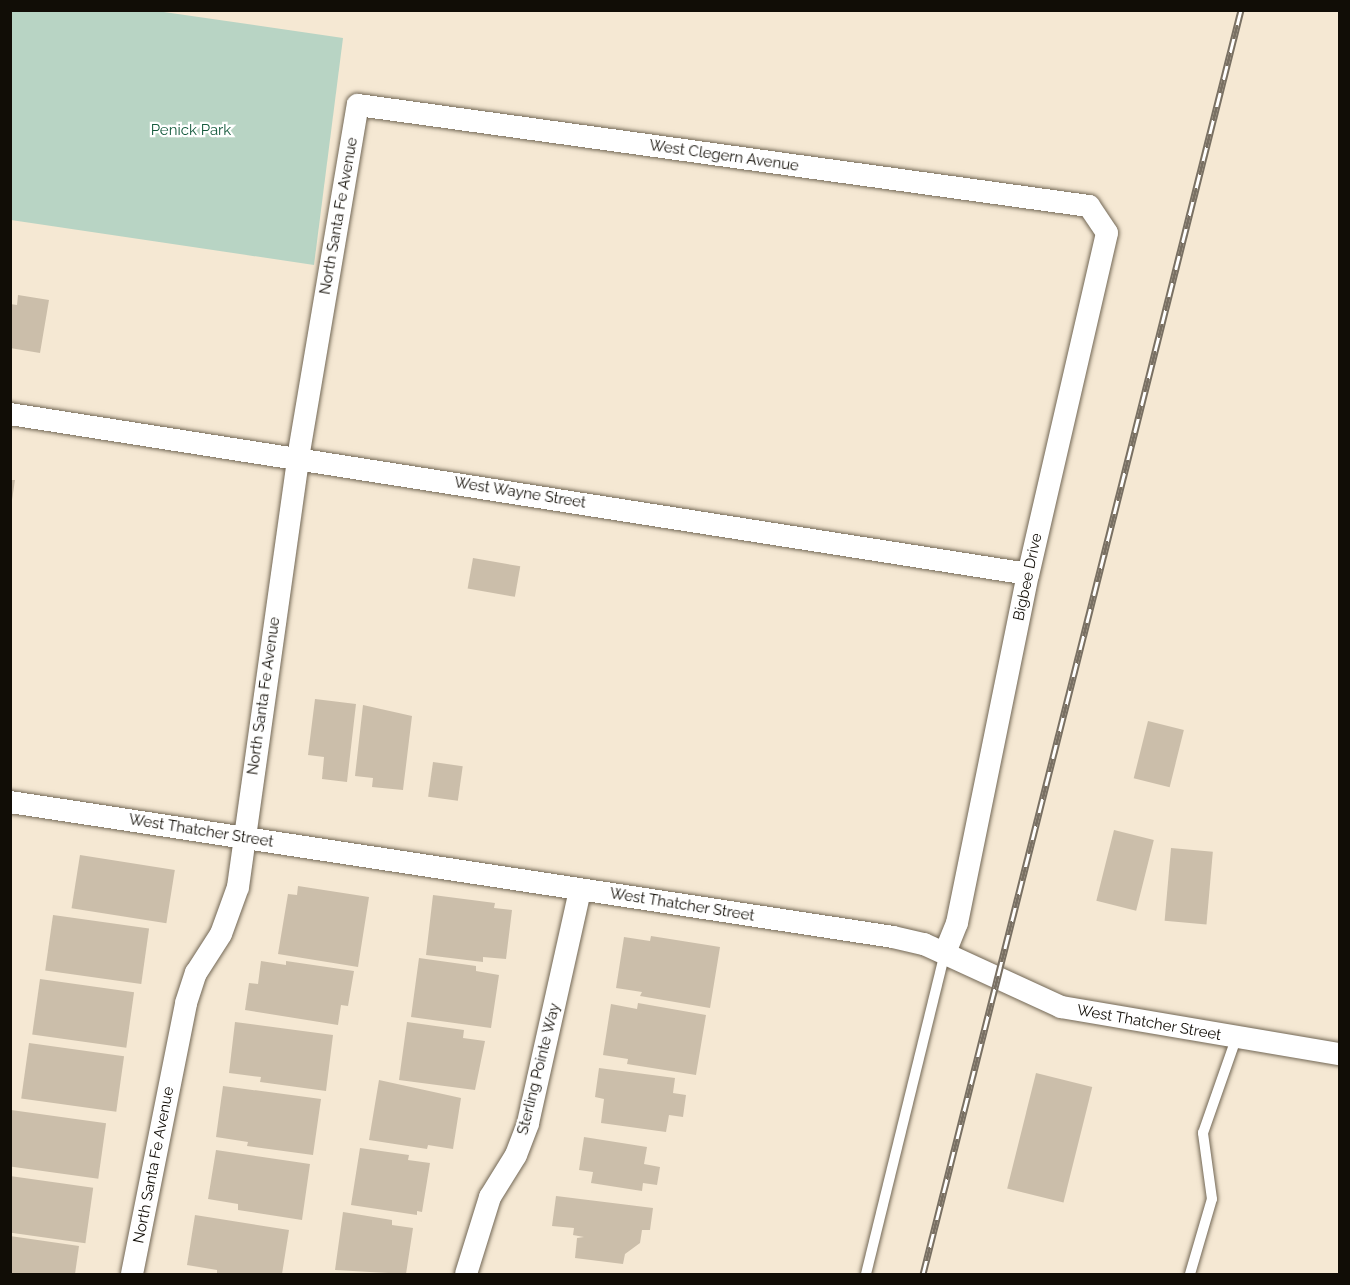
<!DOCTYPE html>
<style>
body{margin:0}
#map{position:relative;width:1350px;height:1285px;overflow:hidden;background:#f5e8d3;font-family:Raleway,sans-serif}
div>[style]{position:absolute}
.green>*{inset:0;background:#b8d4c4}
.building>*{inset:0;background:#cbbeaa;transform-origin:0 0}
.roads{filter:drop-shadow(0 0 2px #726755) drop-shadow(0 0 2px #726755)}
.service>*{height:10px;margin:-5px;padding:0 5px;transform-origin:5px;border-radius:5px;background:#fff}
.minor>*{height:22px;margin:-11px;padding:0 11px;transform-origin:11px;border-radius:11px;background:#fff}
.rail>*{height:7px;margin-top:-3.5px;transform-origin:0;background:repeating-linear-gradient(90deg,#fff 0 14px,#797063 0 28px);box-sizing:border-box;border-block:2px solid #797063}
span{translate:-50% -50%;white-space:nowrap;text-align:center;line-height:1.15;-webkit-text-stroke:4.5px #fff;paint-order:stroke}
.park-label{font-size:15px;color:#165b3e}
.street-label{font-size:15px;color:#110d06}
.frame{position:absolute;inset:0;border:12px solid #110d06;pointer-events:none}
</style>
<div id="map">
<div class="green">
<div style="clip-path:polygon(11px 10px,157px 11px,343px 38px,314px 265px,11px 220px)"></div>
</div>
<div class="building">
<div style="clip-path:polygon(18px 295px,49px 300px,40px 353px,10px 348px,10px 304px,17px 305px)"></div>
<div style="clip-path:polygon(10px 480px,15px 480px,12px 500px,10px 499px)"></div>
<div style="left:473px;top:558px;width:48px;height:31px;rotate:10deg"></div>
<div style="clip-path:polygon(315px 699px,356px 704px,347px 782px,322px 779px,324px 757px,308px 755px)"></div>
<div style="clip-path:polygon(363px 705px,412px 716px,403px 790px,372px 787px,373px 778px,355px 776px)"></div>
<div style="left:1148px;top:721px;width:37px;height:59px;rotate:14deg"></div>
<div style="left:433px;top:762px;width:30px;height:35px;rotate:8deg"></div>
<div style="left:1114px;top:830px;width:41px;height:73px;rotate:14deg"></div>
<div style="left:1171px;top:848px;width:42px;height:73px;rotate:5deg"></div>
<div style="left:80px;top:855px;width:96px;height:54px;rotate:9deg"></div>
<div style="clip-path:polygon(298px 886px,369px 897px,358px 967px,278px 954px,288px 894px,297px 895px)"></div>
<div style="clip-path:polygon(433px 895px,495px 903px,494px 908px,512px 910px,506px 959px,483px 957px,483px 962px,426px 955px)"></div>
<div style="left:53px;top:915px;width:97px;height:56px;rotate:8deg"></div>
<div style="clip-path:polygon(651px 936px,720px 947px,710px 1008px,640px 996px,642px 992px,616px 988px,624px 937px,650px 941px)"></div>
<div style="clip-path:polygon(419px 958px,476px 966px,476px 971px,499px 975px,491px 1028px,411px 1017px)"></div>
<div style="clip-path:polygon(261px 961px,286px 965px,286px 961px,354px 971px,348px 1006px,341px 1005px,338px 1025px,245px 1010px,249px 983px,258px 984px)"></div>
<div style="left:40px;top:979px;width:95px;height:56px;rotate:8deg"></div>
<div style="clip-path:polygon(638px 1003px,706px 1015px,696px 1075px,627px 1064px,628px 1059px,603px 1055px,611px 1004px,637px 1009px)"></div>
<div style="clip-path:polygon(235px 1022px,333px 1035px,326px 1091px,260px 1082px,261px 1077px,229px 1073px)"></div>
<div style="clip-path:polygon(407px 1022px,464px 1030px,463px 1038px,485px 1041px,475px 1090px,399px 1080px)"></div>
<div style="left:29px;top:1043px;width:96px;height:56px;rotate:8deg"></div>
<div style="clip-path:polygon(599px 1068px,675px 1078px,673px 1093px,686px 1095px,683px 1117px,669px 1115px,666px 1132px,601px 1123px,604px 1099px,595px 1097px)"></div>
<div style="left:1036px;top:1073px;width:58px;height:119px;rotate:14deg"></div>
<div style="clip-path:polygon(379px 1080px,461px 1098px,453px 1149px,428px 1145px,427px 1149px,369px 1140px)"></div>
<div style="clip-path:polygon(223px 1086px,321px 1099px,313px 1155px,247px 1146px,248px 1142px,216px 1137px)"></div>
<div style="left:11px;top:1110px;width:96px;height:56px;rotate:8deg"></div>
<div style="clip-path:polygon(584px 1137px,647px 1147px,644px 1164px,660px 1167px,657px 1185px,643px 1183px,642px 1191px,591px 1183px,593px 1172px,579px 1170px)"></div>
<div style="clip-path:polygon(360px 1148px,409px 1155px,408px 1160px,430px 1163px,422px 1212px,417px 1211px,417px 1215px,351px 1205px)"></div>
<div style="clip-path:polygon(216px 1150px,310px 1164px,302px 1220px,238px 1210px,238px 1204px,208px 1199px)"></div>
<div style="left:10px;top:1176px;width:84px;height:56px;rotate:8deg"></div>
<div style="clip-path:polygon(556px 1196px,653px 1208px,650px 1230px,642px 1230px,640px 1243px,625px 1254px,623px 1264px,575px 1258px,577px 1238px,584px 1237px,573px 1235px,574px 1228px,552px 1226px)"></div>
<div style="clip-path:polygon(343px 1212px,392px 1220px,392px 1225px,413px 1228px,406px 1274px,335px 1270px)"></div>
<div style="clip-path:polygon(195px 1215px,289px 1230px,282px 1274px,217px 1274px,217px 1270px,187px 1265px)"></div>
<div style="clip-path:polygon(10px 1236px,79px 1246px,75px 1274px,10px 1274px)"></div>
</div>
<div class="roads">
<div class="service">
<div style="left:866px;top:1274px;width:331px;rotate:-76.2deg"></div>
<div style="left:1190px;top:1274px;width:78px;rotate:-73.7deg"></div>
<div style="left:1212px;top:1199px;width:67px;rotate:-97.8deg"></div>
<div style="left:1203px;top:1133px;width:100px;rotate:-70.7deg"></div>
</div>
<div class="minor">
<div style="left:10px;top:414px;width:1030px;rotate:8.93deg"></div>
<div style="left:10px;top:802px;width:893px;rotate:8.69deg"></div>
<div style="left:893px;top:937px;width:32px;rotate:13deg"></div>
<div style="left:924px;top:944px;width:151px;rotate:24.7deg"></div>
<div style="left:1061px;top:1007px;width:283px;rotate:9.6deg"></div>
<div style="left:132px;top:1274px;width:276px;rotate:-78.7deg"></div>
<div style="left:186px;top:1003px;width:32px;rotate:-72deg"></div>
<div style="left:196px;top:973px;width:46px;rotate:-57.3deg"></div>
<div style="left:221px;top:934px;width:50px;rotate:-70.1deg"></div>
<div style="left:238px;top:887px;width:433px;rotate:-82deg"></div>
<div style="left:298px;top:458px;width:358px;rotate:-80.4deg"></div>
<div style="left:358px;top:105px;width:738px;rotate:7.87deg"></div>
<div style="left:1089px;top:206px;width:32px;rotate:56deg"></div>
<div style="left:1107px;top:233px;width:350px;rotate:103deg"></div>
<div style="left:1028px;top:574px;width:356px;rotate:101.5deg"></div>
<div style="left:957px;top:923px;width:32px;rotate:112deg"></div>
<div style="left:466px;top:1274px;width:81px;rotate:-72.7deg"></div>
<div style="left:490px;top:1197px;width:49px;rotate:-58.2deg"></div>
<div style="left:516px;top:1155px;width:34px;rotate:-69deg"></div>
<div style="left:528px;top:1123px;width:239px;rotate:-77.4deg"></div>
</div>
</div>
<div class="rail">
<div style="left:923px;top:1274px;width:1303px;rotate:-75.88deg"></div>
</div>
<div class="park-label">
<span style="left:191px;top:131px">Penick Park</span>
</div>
<div class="street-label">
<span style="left:724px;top:156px;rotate:8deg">West Clegern Avenue</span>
<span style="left:339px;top:216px;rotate:-80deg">North Santa Fe Avenue</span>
<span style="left:520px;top:493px;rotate:9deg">West Wayne Street</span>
<span style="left:1028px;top:577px;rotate:-78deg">Bigbee Drive</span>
<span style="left:264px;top:696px;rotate:-82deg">North Santa Fe Avenue</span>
<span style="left:201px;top:831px;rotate:9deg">West Thatcher Street</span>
<span style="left:682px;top:905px;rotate:9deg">West Thatcher Street</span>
<span style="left:1149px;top:1023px;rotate:10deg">West Thatcher Street</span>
<span style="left:539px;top:1069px;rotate:-76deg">Sterling Pointe Way</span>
<span style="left:154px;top:1165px;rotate:-79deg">North Santa Fe Avenue</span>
</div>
<div class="frame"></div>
</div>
